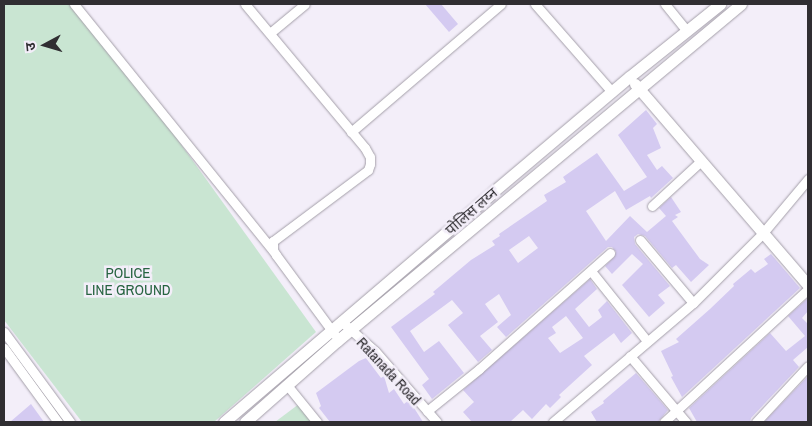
<!DOCTYPE html>
<meta charset="utf-8">
<style>
body{margin:0}
#map{position:relative;width:812px;height:426px;overflow:hidden;background:#f3eef9;font-family:"Archivo Narrow","Noto Sans Devanagari",sans-serif}
div>[style]{position:absolute}
.green>*{inset:0;background:#c9e5d2}
.building>*{inset:0;background:#d4caf1}
.roads{filter:drop-shadow(0 0 1px #a49fa9) drop-shadow(0 0 1px #a49fa9)}
.minor>*{height:9px;margin:-4.5px;padding:0 4.5px;transform-origin:4.5px;border-radius:4.5px;background:#fff}
.tertiary>*{height:11px;margin:-5.5px;padding:0 5.5px;transform-origin:5.5px;border-radius:5.5px;background:#fff}
span{translate:-50% -50%;white-space:nowrap;text-align:center;line-height:1.15;-webkit-text-stroke:5px #f3eef9;paint-order:stroke}
.street-label{font-size:15px;color:#302e32}
.park-label{font-size:15px;color:#276441}
.frame{position:absolute;inset:0;border:5px solid #302e32;pointer-events:none}
.north{position:absolute;left:20px;top:20px;width:50px;height:50px;-webkit-text-stroke:4px #f3eef9;paint-order:stroke;rotate:264deg;font-size:14px;font-weight:700;line-height:20px;text-align:center;color:#302e32}
.north::after{content:'';display:block;margin:auto;width:18px;height:22px;background:#302e32;clip-path:polygon(50% 0,100% 100%,50% 72%,0 100%)}
</style>
<div id="map">
<div class="green">
<div style="clip-path:polygon(4px 4px,80px 4px,316px 332px,214px 422px,82px 422px,4px 320px)"></div>
<div style="clip-path:polygon(299px 404px,315px 422px,275px 422px)"></div>
</div>
<div class="building">
<div style="clip-path:polygon(425px 4px,441px 4px,458px 24px,449px 32px)"></div>
<div style="clip-path:polygon(evenodd,646px 110px,657px 124px,653px 128px,661px 148px,647px 155px,657px 170px,662px 166px,673px 178px,651px 198px,650px 196px,626px 210px,615px 191px,586px 211px,606px 241px,630px 216px,647px 232px,666px 216px,659px 208px,671px 197px,681px 212px,675px 215px,678px 217px,672px 221px,700px 259px,709px 265px,691px 282px,676px 265px,672px 268px,645px 236px,638px 234px,634px 237px,635px 244px,670px 286px,658px 295px,665px 303px,649px 317px,622px 285px,643px 264px,632px 254px,612px 274px,605px 266px,614px 257px,616px 252px,612px 247px,608px 247px,506px 337px,497px 327px,511px 315px,499px 294px,485px 304px,498px 322px,480px 336px,492px 350px,478px 362px,448px 325px,463px 313px,452px 300px,410px 331px,424px 352px,439px 341px,464px 373px,432px 399px,422px 385px,429px 379px,391px 327px,435px 294px,433px 292px,471px 260px,495px 245px,492px 241px,500px 236px,499px 234px,547px 201px,544px 195px,566px 182px,563px 177px,597px 153px,624px 191px,647px 177px,618px 135px,646px 110px,529px 236px,538px 248px,518px 263px,509px 250px,529px 236px)"></div>
<div style="clip-path:polygon(771px 254px,800px 288px,682px 397px,671px 377px,673px 376px,661px 351px,679px 342px,676px 339px,710px 309px,734px 286px,733px 284px,751px 269px,755px 273px,768px 264px,764px 259px)"></div>
<div style="clip-path:polygon(evenodd,590px 279px,597px 289px,575px 309px,589px 327px,602px 317px,598px 310px,607px 301px,632px 333px,621px 343px,614px 333px,584px 356px,592px 365px,559px 395px,561px 397px,550px 408px,546px 404px,532px 419px,523px 410px,510px 422px,472px 422px,463px 412px,474px 402px,463px 390px,590px 279px,566px 316px,583px 338px,560px 353px,548px 338px,556px 333px,552px 327px,566px 316px)"></div>
<div style="clip-path:polygon(807px 299px,808px 311px,802px 318px,808px 324px,808px 347px,793px 360px,799px 367px,751px 418px,750px 422px,697px 422px,689px 408px,770px 333px,786px 351px,805px 336px,788px 316px)"></div>
<div style="clip-path:polygon(366px 358px,381px 378px,384px 376px,389px 393px,394px 389px,404px 404px,409px 400px,423px 422px,330px 422px,319px 408px,321px 406px,316px 393px,359px 361px)"></div>
<div style="clip-path:polygon(636px 373px,668px 410px,658px 422px,597px 422px,591px 412px,604px 403px,603px 401px)"></div>
<div style="clip-path:polygon(808px 376px,808px 422px,764px 422px)"></div>
<div style="clip-path:polygon(31px 404px,44px 422px,10px 422px)"></div>
</div>
<div class="roads">
<div class="minor">
<div style="left:74px;top:4px;width:317px;rotate:51.1deg"></div>
<div style="left:245px;top:4px;width:187px;rotate:50.2deg"></div>
<div style="left:365px;top:148px;width:10px;rotate:61deg"></div>
<div style="left:370px;top:157px;width:7px;rotate:90deg"></div>
<div style="left:370px;top:164px;width:6px;rotate:108deg"></div>
<div style="left:368px;top:170px;width:119px;rotate:143.2deg"></div>
<div style="left:273px;top:241px;width:9px;rotate:90deg"></div>
<div style="left:273px;top:250px;width:6px;rotate:59deg"></div>
<div style="left:276px;top:255px;width:99px;rotate:53.6deg"></div>
<div style="left:535px;top:4px;width:117px;rotate:48.8deg"></div>
<div style="left:665px;top:4px;width:35px;rotate:51deg"></div>
<div style="left:270px;top:33px;width:45px;rotate:-39.6deg"></div>
<div style="left:351px;top:132px;width:197px;rotate:-40.5deg"></div>
<div style="left:652px;top:206px;width:67px;rotate:-42.6deg"></div>
<div style="left:640px;top:240px;width:82px;rotate:49.9deg"></div>
<div style="left:591px;top:271px;width:90px;rotate:51.3deg"></div>
<div style="left:341px;top:321px;width:45px;rotate:41.4deg"></div>
<div style="left:375px;top:351px;width:94px;rotate:48.9deg"></div>
<div style="left:4px;top:332px;width:112px;rotate:53.7deg"></div>
<div style="left:4px;top:348px;width:92px;rotate:53.9deg"></div>
<div style="left:630px;top:356px;width:87px;rotate:49.7deg"></div>
<div style="left:287px;top:385px;width:48px;rotate:51deg"></div>
<div style="left:427px;top:411px;width:67px;rotate:-38.9deg"></div>
<div style="left:479px;top:369px;width:175px;rotate:-41.5deg"></div>
<div style="left:553px;top:422px;width:184px;rotate:-40.4deg"></div>
<div style="left:693px;top:303px;width:98px;rotate:-45deg"></div>
<div style="left:762px;top:234px;width:72px;rotate:-50.1deg"></div>
<div style="left:664px;top:422px;width:196px;rotate:-42.7deg"></div>
<div style="left:756px;top:422px;width:76px;rotate:-47.1deg"></div>
</div>
<div class="tertiary">
<div style="left:635px;top:84px;width:265px;rotate:49.3deg"></div>
<div style="left:224px;top:422px;width:355px;rotate:-40.5deg"></div>
<div style="left:494px;top:191px;width:177px;rotate:-40.2deg"></div>
<div style="left:629px;top:77px;width:117px;rotate:-38.7deg"></div>
<div style="left:245px;top:422px;width:123px;rotate:-41.4deg"></div>
<div style="left:337px;top:341px;width:526px;rotate:-39.83deg"></div>
</div>
</div>
<div class="street-label">
<span style="left:471px;top:211px;rotate:-41deg">पोलिस लय्न</span>
<span style="left:389px;top:371px;rotate:47deg">Ratanada Road</span>
</div>
<div class="park-label">
<span style="left:128px;top:281px">POLICE<br>LINE GROUND</span>
</div>
<div class="frame"></div>
<div class="north">उ</div>
</div>
